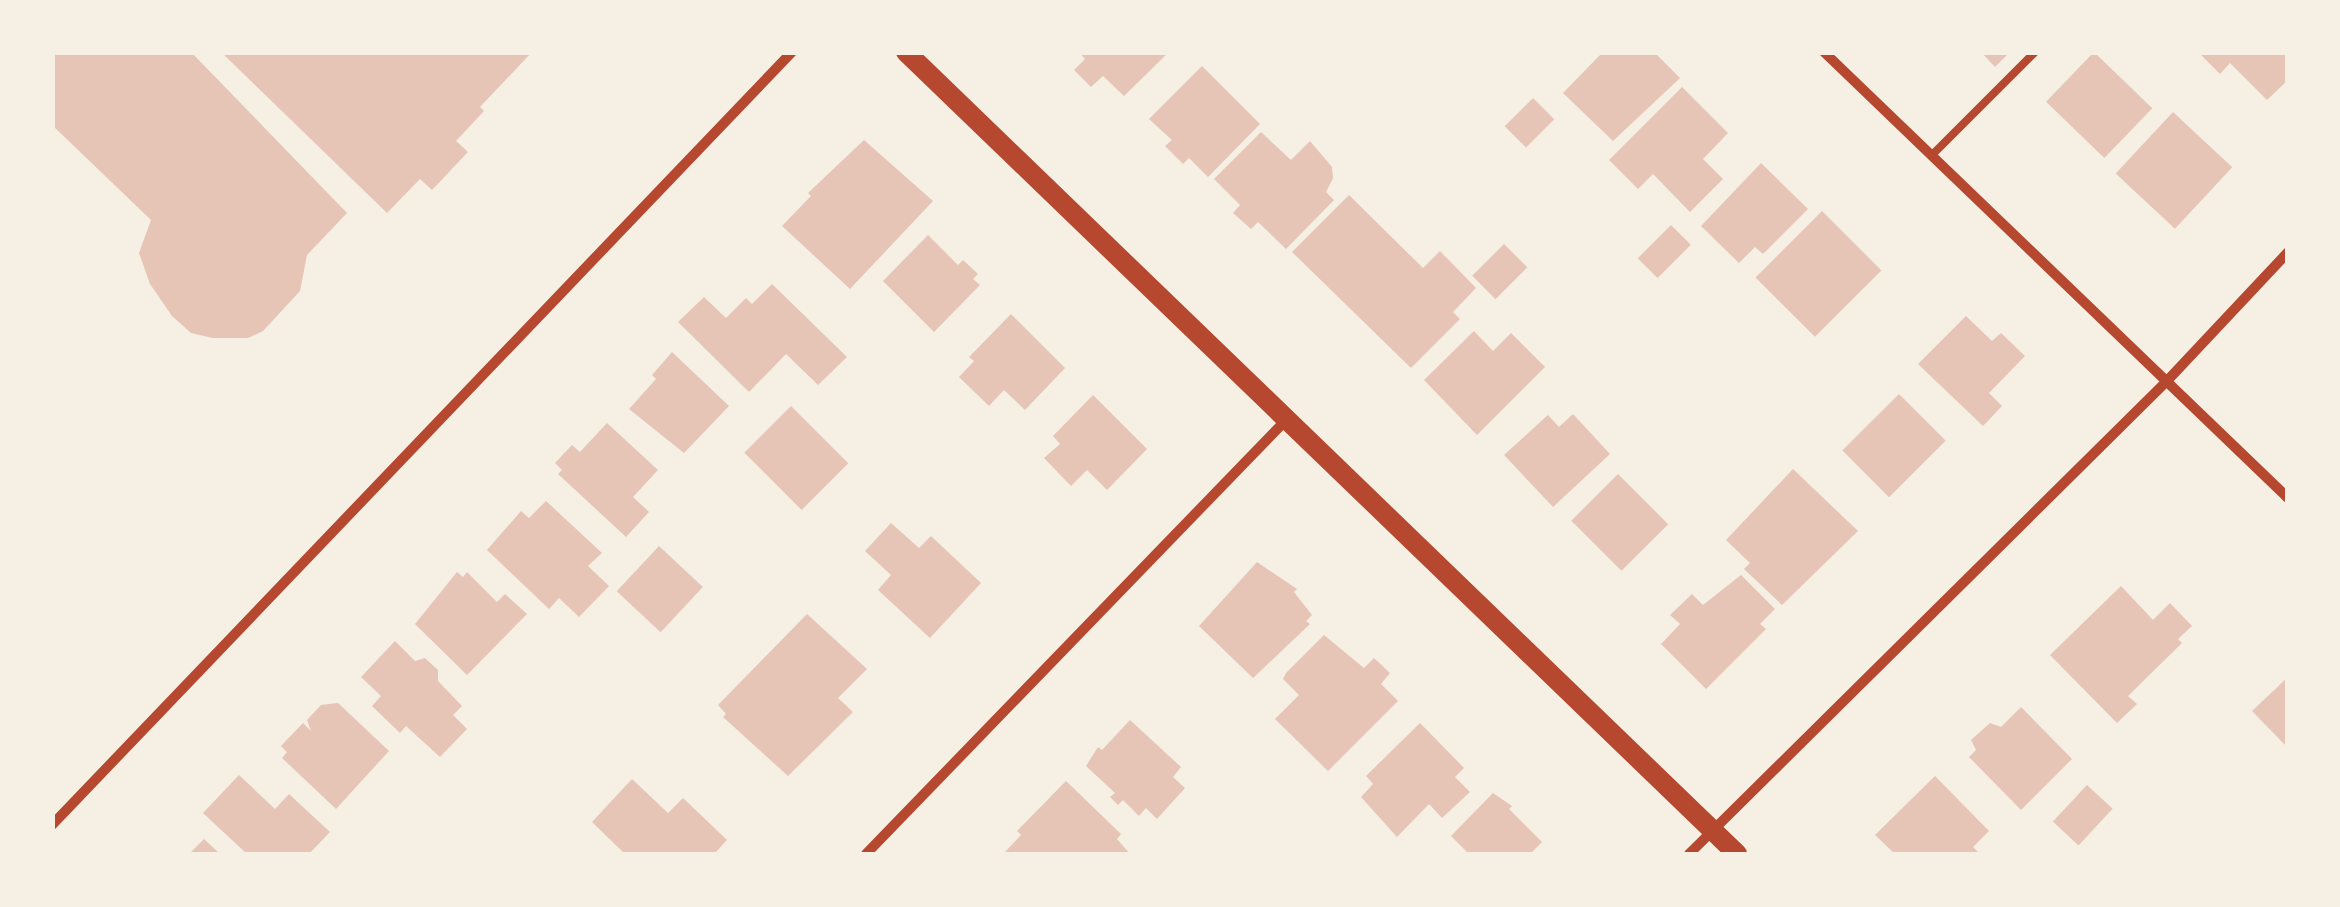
<!DOCTYPE html>
<style>
body{margin:0}
#map{position:relative;width:2340px;height:907px;overflow:hidden;background:#f6efe4;font-family:Figtree,sans-serif}
div>[style]{position:absolute}
.building>*{inset:0;background:#e6c5b7;transform-origin:0 0}
.service>*{height:8px;margin:-4px;padding:0 4px;transform-origin:4px;border-radius:4px;background:#b5482f}
.minor>*{height:10px;margin:-5px;padding:0 5px;transform-origin:5px;border-radius:5px;background:#b5482f}
.secondary>*{height:20px;margin:-10px;padding:0 10px;transform-origin:10px;border-radius:10px;background:#b5482f}
span{translate:-50% -50%;white-space:nowrap;text-align:center;line-height:1.15;-webkit-text-stroke:8px #f6efe4;paint-order:stroke}
.frame{position:absolute;inset:0;border:55px solid #f6efe4;pointer-events:none}
</style>
<div id="map">
<div class="building">
<div style="clip-path:polygon(52px 52px,191px 52px,347px 213px,307px 255px,300px 291px,263px 331px,248px 338px,213px 338px,191px 333px,172px 316px,150px 284px,139px 253px,151px 220px,52px 125px)"></div>
<div style="clip-path:polygon(221px 52px,532px 52px,480px 107px,484px 111px,456px 141px,468px 152px,432px 190px,420px 179px,387px 213px)"></div>
<div style="clip-path:polygon(1079px 52px,1169px 52px,1124px 96px,1103px 76px,1091px 87px,1074px 70px,1085px 59px)"></div>
<div style="clip-path:polygon(1603px 52px,1654px 52px,1680px 78px,1613px 141px,1563px 93px)"></div>
<div style="clip-path:polygon(1981px 52px,2010px 52px,1995px 67px)"></div>
<div style="left:2094px;top:52px;width:81px;height:69px;rotate:44deg"></div>
<div style="clip-path:polygon(2198px 52px,2288px 52px,2288px 80px,2267px 100px,2230px 63px,2220px 74px)"></div>
<div style="clip-path:polygon(1202px 66px,1260px 124px,1208px 177px,1189px 158px,1183px 164px,1165px 146px,1172px 140px,1149px 119px)"></div>
<div style="clip-path:polygon(1682px 87px,1728px 133px,1703px 159px,1723px 179px,1690px 212px,1653px 174px,1638px 189px,1609px 160px)"></div>
<div style="left:1533px;top:98px;width:30px;height:40px;rotate:45deg"></div>
<div style="left:2173px;top:112px;width:81px;height:84px;rotate:43deg"></div>
<div style="clip-path:polygon(1261px 132px,1291px 160px,1310px 141px,1332px 167px,1333px 178px,1326px 192px,1334px 200px,1286px 249px,1258px 222px,1251px 229px,1233px 213px,1240px 205px,1214px 179px)"></div>
<div style="clip-path:polygon(864px 140px,933px 201px,850px 289px,782px 226px,811px 196px,808px 193px)"></div>
<div style="clip-path:polygon(1761px 163px,1808px 209px,1763px 254px,1755px 247px,1739px 263px,1701px 226px)"></div>
<div style="clip-path:polygon(1349px 195px,1423px 268px,1440px 251px,1476px 288px,1453px 312px,1460px 319px,1411px 368px,1292px 252px)"></div>
<div style="left:1822px;top:211px;width:84px;height:94px;rotate:45deg"></div>
<div style="left:1671px;top:225px;width:28px;height:47px;rotate:45deg"></div>
<div style="clip-path:polygon(928px 235px,958px 265px,963px 260px,978px 274px,973px 279px,980px 285px,934px 332px,883px 281px)"></div>
<div style="left:1504px;top:244px;width:33px;height:45px;rotate:45deg"></div>
<div style="clip-path:polygon(772px 284px,847px 357px,818px 385px,786px 354px,749px 392px,678px 322px,704px 297px,726px 318px,746px 298px,752px 304px)"></div>
<div style="clip-path:polygon(1011px 314px,1065px 368px,1025px 410px,1004px 390px,989px 406px,959px 377px,974px 361px,969px 357px)"></div>
<div style="clip-path:polygon(1966px 316px,1992px 341px,2001px 333px,2025px 356px,1989px 393px,2002px 406px,1983px 426px,1918px 364px)"></div>
<div style="clip-path:polygon(1474px 331px,1493px 351px,1511px 333px,1545px 367px,1477px 435px,1424px 380px)"></div>
<div style="clip-path:polygon(672px 352px,729px 406px,684px 453px,629px 409px,656px 379px,652px 375px)"></div>
<div style="left:1899px;top:394px;width:66px;height:80px;rotate:45deg"></div>
<div style="clip-path:polygon(1093px 395px,1147px 449px,1107px 490px,1087px 470px,1071px 486px,1044px 458px,1060px 444px,1053px 436px)"></div>
<div style="left:791px;top:406px;width:81px;height:66px;rotate:45deg"></div>
<div style="clip-path:polygon(1573px 414px,1610px 454px,1553px 507px,1504px 455px,1548px 415px,1559px 427px)"></div>
<div style="clip-path:polygon(607px 423px,658px 470px,633px 497px,649px 512px,626px 537px,558px 474px,562px 470px,555px 463px,572px 445px,580px 452px)"></div>
<div style="clip-path:polygon(1793px 469px,1858px 531px,1782px 605px,1744px 569px,1750px 563px,1726px 540px)"></div>
<div style="left:1618px;top:474px;width:71px;height:66px;rotate:45deg"></div>
<div style="clip-path:polygon(546px 501px,602px 553px,588px 566px,609px 586px,579px 617px,559px 598px,549px 609px,487px 550px,521px 511px,529px 518px)"></div>
<div style="clip-path:polygon(891px 523px,919px 548px,931px 536px,981px 583px,930px 638px,878px 590px,891px 575px,865px 551px)"></div>
<div style="left:659px;top:546px;width:60px;height:62px;rotate:43deg"></div>
<div style="clip-path:polygon(1257px 562px,1297px 589px,1294px 592px,1312px 615px,1306px 621px,1310px 624px,1253px 678px,1199px 626px)"></div>
<div style="clip-path:polygon(457px 572px,463px 577px,467px 572px,497px 602px,505px 594px,527px 614px,467px 675px,415px 624px)"></div>
<div style="clip-path:polygon(1741px 575px,1775px 609px,1760px 624px,1766px 629px,1706px 689px,1661px 644px,1680px 624px,1670px 615px,1692px 594px,1703px 605px)"></div>
<div style="clip-path:polygon(2121px 586px,2153px 620px,2170px 603px,2192px 626px,2178px 639px,2182px 643px,2128px 696px,2137px 704px,2117px 723px,2050px 655px)"></div>
<div style="clip-path:polygon(807px 614px,867px 669px,838px 698px,853px 712px,788px 776px,723px 717px,726px 714px,718px 705px)"></div>
<div style="clip-path:polygon(1324px 635px,1364px 668px,1374px 658px,1390px 673px,1381px 684px,1398px 701px,1328px 771px,1275px 719px,1299px 695px,1283px 679px,1286px 673px)"></div>
<div style="clip-path:polygon(395px 641px,415px 661px,425px 658px,438px 670px,438px 681px,462px 706px,453px 715px,467px 729px,440px 757px,406px 726px,400px 733px,372px 706px,381px 696px,361px 677px)"></div>
<div style="clip-path:polygon(2288px 677px,2288px 748px,2252px 711px)"></div>
<div style="clip-path:polygon(338px 703px,389px 751px,336px 809px,282px 758px,287px 752px,281px 746px,303px 723px,311px 731px,307px 720px,321px 705px)"></div>
<div style="clip-path:polygon(2021px 707px,2072px 759px,2021px 810px,1969px 757px,1976px 750px,1971px 740px,1990px 723px,2001px 727px)"></div>
<div style="clip-path:polygon(1130px 720px,1181px 767px,1173px 777px,1185px 788px,1157px 819px,1146px 808px,1139px 816px,1123px 800px,1118px 805px,1110px 797px,1115px 793px,1086px 766px,1098px 747px,1102px 750px)"></div>
<div style="clip-path:polygon(1420px 723px,1464px 768px,1455px 777px,1470px 792px,1442px 818px,1429px 804px,1397px 837px,1361px 797px,1373px 784px,1366px 776px)"></div>
<div style="clip-path:polygon(239px 775px,275px 809px,289px 794px,330px 832px,309px 854px,247px 854px,203px 813px)"></div>
<div style="clip-path:polygon(1935px 776px,1989px 831px,1973px 847px,1980px 854px,1895px 854px,1875px 835px)"></div>
<div style="clip-path:polygon(632px 779px,668px 813px,683px 798px,727px 840px,714px 854px,625px 854px,592px 822px)"></div>
<div style="clip-path:polygon(1066px 781px,1121px 834px,1117px 839px,1130px 854px,1003px 854px,1021px 835px,1017px 831px)"></div>
<div style="left:2087px;top:785px;width:35px;height:50px;rotate:43deg"></div>
<div style="clip-path:polygon(1493px 793px,1512px 806px,1509px 809px,1542px 842px,1530px 854px,1469px 854px,1451px 836px)"></div>
<div style="clip-path:polygon(204px 839px,220px 854px,189px 854px)"></div>
</div>
<div class="service">
<div style="left:1931px;top:156px;width:147px;rotate:-45deg"></div>
</div>
<div class="minor">
<div style="left:1824px;top:52px;width:644px;rotate:43.87deg"></div>
<div style="left:52px;top:825px;width:1070px;rotate:-46.25deg"></div>
<div style="left:866px;top:854px;width:603px;rotate:-45.94deg"></div>
<div style="left:1689px;top:854px;width:671px;rotate:-44.7deg"></div>
<div style="left:2166px;top:382px;width:178px;rotate:-46.8deg"></div>
</div>
<div class="secondary">
<div style="left:906px;top:52px;width:1155px;rotate:43.98deg"></div>
</div>
<div class="frame"></div>
</div>
